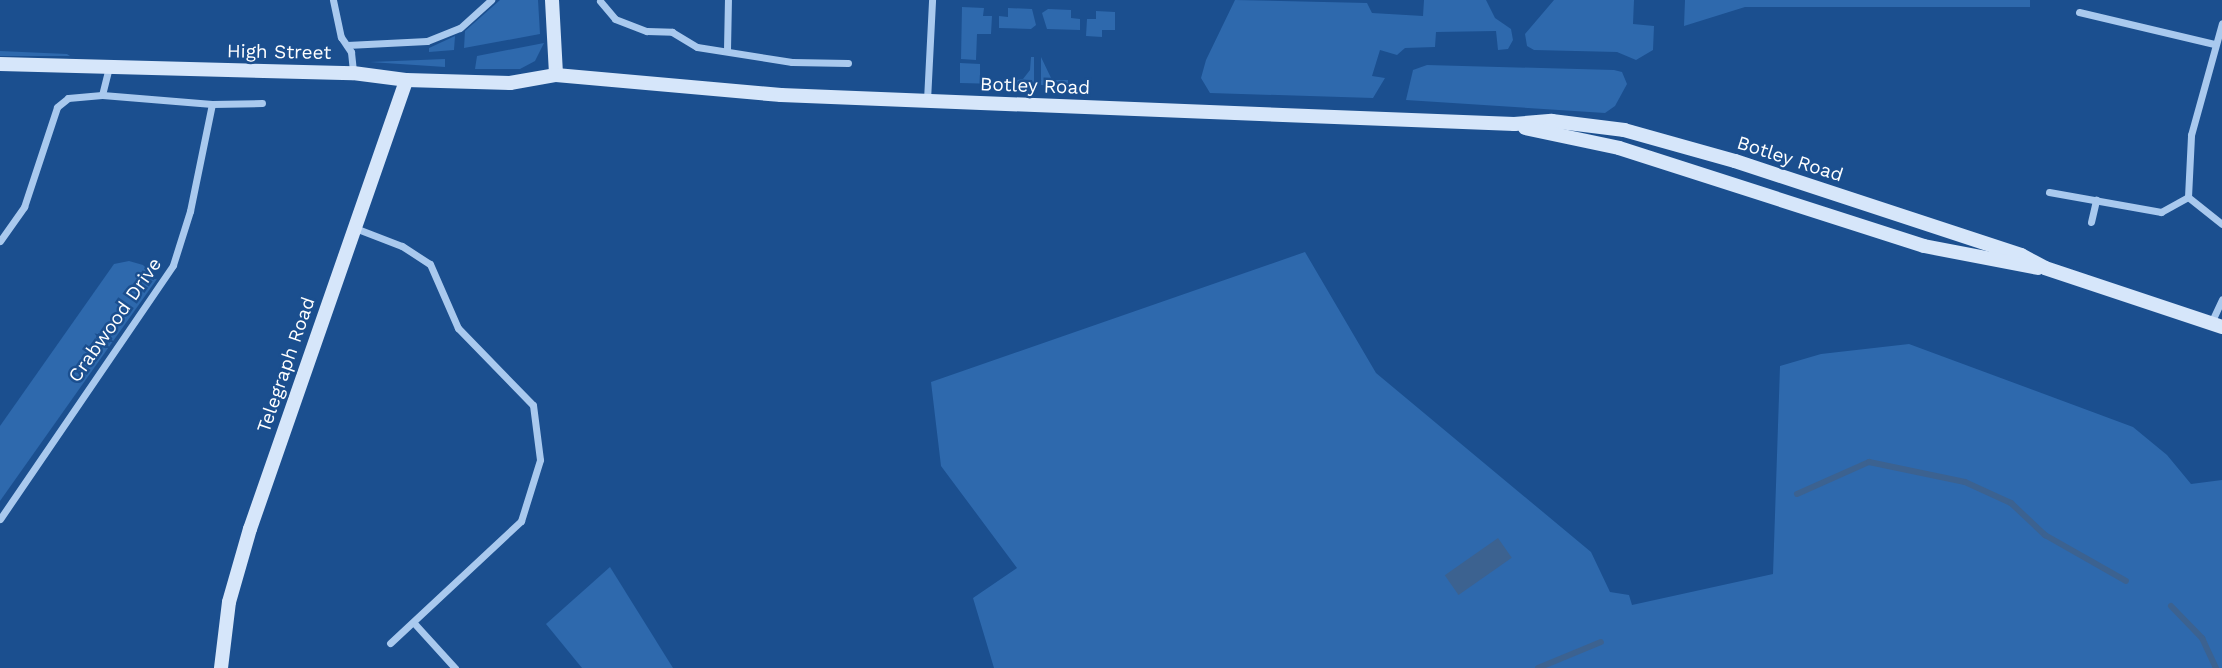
<!DOCTYPE html>
<style>
body{margin:0}
#map{position:relative;width:2222px;height:668px;overflow:hidden;background:#1b4f8f;font-family:"Work Sans",sans-serif}
div>[style]{position:absolute}
.green>*{inset:0;background:#2e69ad}
.water>*{inset:0;background:#3c6290;transform-origin:0 0}
.stream>*{height:6px;margin:-3px;padding:0 3px;transform-origin:3px;border-radius:3px;background:#3c6290}
.street>*{height:7px;margin:-3.5px;padding:0 3.5px;transform-origin:3.5px;border-radius:3.5px;background:#a9c9ee}
.secondary>*{height:14px;margin:-7px;padding:0 7px;transform-origin:7px;border-radius:7px;background:#d6e6fa}
span{translate:-50% -50%;white-space:nowrap;text-align:center;line-height:1.15;-webkit-text-stroke:5px #1b4f8f;paint-order:stroke}
.street-label{font-size:19px;color:#fff}
</style>
<div id="map">
<div class="green">
<div style="clip-path:polygon(500px 0,538px 0,540px 34px,464px 48px,465px 31px)"></div>
<div style="clip-path:polygon(1235px 0,1367px 3px,1372px 13px,1423px 16px,1424px 0,1486px 0,1495px 18px,1511px 29px,1513px 40px,1508px 49px,1498px 50px,1496px 31px,1436px 32px,1435px 47px,1405px 48px,1397px 55px,1380px 50px,1372px 76px,1385px 78px,1373px 98px,1210px 93px,1201px 78px,1206px 60px)"></div>
<div style="clip-path:polygon(1554px 0,1634px 0,1633px 24px,1654px 26px,1653px 50px,1636px 60px,1617px 52px,1534px 50px,1527px 46px,1525px 34px)"></div>
<div style="clip-path:polygon(1685px 0,2030px 0,2030px 7px,1745px 7px,1684px 26px)"></div>
<div style="clip-path:polygon(962px 7px,984px 8px,983px 16px,992px 16px,991px 34px,977px 34px,976px 60px,961px 59px)"></div>
<div style="clip-path:polygon(1008px 8px,1032px 9px,1036px 25px,1031px 29px,999px 28px,999px 16px,1008px 17px)"></div>
<div style="clip-path:polygon(1048px 9px,1071px 10px,1071px 18px,1080px 19px,1080px 30px,1047px 29px,1042px 13px)"></div>
<div style="clip-path:polygon(1096px 11px,1115px 12px,1115px 30px,1102px 30px,1102px 37px,1086px 36px,1087px 19px,1096px 19px)"></div>
<div style="clip-path:polygon(455px 36px,454px 50px,429px 52px,429px 48px)"></div>
<div style="clip-path:polygon(544px 43px,535px 61px,520px 69px,475px 69px,477px 56px)"></div>
<div style="clip-path:polygon(0 51px,67px 54px,70px 56px,0 56px)"></div>
<div style="clip-path:polygon(1031px 57px,1034px 57px,1034px 85px,960px 83px,960px 63px,980px 64px,980px 78px,1007px 82px,1023px 79px,1030px 70px)"></div>
<div style="clip-path:polygon(1041px 57px,1052px 80px,1068px 80px,1068px 86px,1041px 85px)"></div>
<div style="clip-path:polygon(445px 59px,445px 67px,370px 62px)"></div>
<div style="clip-path:polygon(1427px 65px,1614px 70px,1622px 72px,1627px 84px,1615px 106px,1605px 113px,1406px 100px,1413px 70px)"></div>
<div style="clip-path:polygon(1305px 252px,1376px 373px,1591px 552px,1610px 592px,1629px 595px,1632px 605px,1773px 574px,1780px 366px,1821px 354px,1909px 344px,2133px 427px,2167px 455px,2191px 484px,2222px 480px,2222px 668px,994px 668px,973px 598px,1017px 568px,941px 466px,931px 382px)"></div>
<div style="clip-path:polygon(129px 261px,143px 265px,157px 279px,0 501px,0 426px,114px 264px)"></div>
<div style="clip-path:polygon(610px 567px,673px 668px,582px 668px,546px 624px)"></div>
</div>
<div class="water">
<div style="left:1498px;top:538px;width:24px;height:65px;rotate:55deg"></div>
</div>
<div class="stream">
<div style="left:1797px;top:494px;width:79px;rotate:-24deg"></div>
<div style="left:1869px;top:462px;width:98px;rotate:11.8deg"></div>
<div style="left:1965px;top:482px;width:51px;rotate:24.5deg"></div>
<div style="left:2011px;top:503px;width:47px;rotate:43.3deg"></div>
<div style="left:2045px;top:535px;width:93px;rotate:29.6deg"></div>
<div style="left:2171px;top:606px;width:45px;rotate:45.9deg"></div>
<div style="left:2202px;top:638px;width:33px;rotate:65deg"></div>
<div style="left:1538px;top:668px;width:68px;rotate:-22.4deg"></div>
</div>
<div class="street">
<div style="left:333px;top:0;width:38px;rotate:78deg"></div>
<div style="left:341px;top:37px;width:18px;rotate:56deg"></div>
<div style="left:351px;top:52px;width:20px;rotate:84deg"></div>
<div style="left:600px;top:1px;width:23px;rotate:50deg"></div>
<div style="left:615px;top:19px;width:34px;rotate:21deg"></div>
<div style="left:647px;top:31px;width:25px;rotate:2deg"></div>
<div style="left:672px;top:32px;width:29px;rotate:31deg"></div>
<div style="left:697px;top:47px;width:96px;rotate:9deg"></div>
<div style="left:792px;top:62px;width:56px;rotate:1deg"></div>
<div style="left:2079px;top:12px;width:139px;rotate:13.3deg"></div>
<div style="left:347px;top:45px;width:80px;rotate:-2.9deg"></div>
<div style="left:427px;top:41px;width:35px;rotate:-22deg"></div>
<div style="left:460px;top:28px;width:42px;rotate:-42.1deg"></div>
<div style="left:727px;top:50px;width:50px;rotate:-88.9deg"></div>
<div style="left:927px;top:100px;width:100px;rotate:-87.1deg"></div>
<div style="left:212px;top:104px;width:50px;rotate:-1.1deg"></div>
<div style="left:2049px;top:192px;width:114px;rotate:10.1deg"></div>
<div style="left:2161px;top:212px;width:31px;rotate:-29deg"></div>
<div style="left:2188px;top:197px;width:62px;rotate:-87.2deg"></div>
<div style="left:2191px;top:135px;width:116px;rotate:-74.5deg"></div>
<div style="left:2188px;top:197px;width:43px;rotate:38.5deg"></div>
<div style="left:2091px;top:222px;width:23px;rotate:-77deg"></div>
<div style="left:355px;top:228px;width:50px;rotate:21deg"></div>
<div style="left:402px;top:246px;width:33px;rotate:33deg"></div>
<div style="left:430px;top:264px;width:70px;rotate:66.4deg"></div>
<div style="left:458px;top:328px;width:107px;rotate:45.8deg"></div>
<div style="left:533px;top:405px;width:55px;rotate:82.7deg"></div>
<div style="left:540px;top:460px;width:64px;rotate:107.3deg"></div>
<div style="left:521px;top:521px;width:179px;rotate:137deg"></div>
<div style="left:0;top:241px;width:42px;rotate:-54.8deg"></div>
<div style="left:24px;top:207px;width:105px;rotate:-71.7deg"></div>
<div style="left:57px;top:107px;width:14px;rotate:-39deg"></div>
<div style="left:68px;top:98px;width:34px;rotate:-5deg"></div>
<div style="left:102px;top:95px;width:29px;rotate:-76deg"></div>
<div style="left:2211px;top:323px;width:26px;rotate:-65deg"></div>
<div style="left:0;top:519px;width:307px;rotate:-55.7deg"></div>
<div style="left:173px;top:265px;width:57px;rotate:-72.5deg"></div>
<div style="left:190px;top:211px;width:109px;rotate:-78.4deg"></div>
<div style="left:212px;top:104px;width:110px;rotate:-175.3deg"></div>
<div style="left:414px;top:623px;width:61px;rotate:47.7deg"></div>
</div>
<div class="secondary">
<div style="left:552px;top:0;width:75px;rotate:86.9deg"></div>
<div style="left:0;top:64px;width:353px;rotate:1.5deg"></div>
<div style="left:353px;top:73px;width:53px;rotate:7.5deg"></div>
<div style="left:406px;top:80px;width:104px;rotate:1.7deg"></div>
<div style="left:510px;top:83px;width:47px;rotate:-9.9deg"></div>
<div style="left:556px;top:75px;width:226px;rotate:5.1deg"></div>
<div style="left:781px;top:95px;width:734px;rotate:2.27deg"></div>
<div style="left:1514px;top:124px;width:38px;rotate:-5deg"></div>
<div style="left:1552px;top:121px;width:73px;rotate:7.1deg"></div>
<div style="left:1624px;top:130px;width:115px;rotate:15.6deg"></div>
<div style="left:1735px;top:161px;width:301px;rotate:18.2deg"></div>
<div style="left:2021px;top:255px;width:27px;rotate:28deg"></div>
<div style="left:2045px;top:268px;width:187px;rotate:18.4deg"></div>
<div style="left:1525px;top:128px;width:96px;rotate:12deg"></div>
<div style="left:1619px;top:148px;width:320px;rotate:17.8deg"></div>
<div style="left:1924px;top:246px;width:116px;rotate:10.9deg"></div>
<div style="left:221px;top:668px;width:66px;rotate:-83.1deg"></div>
<div style="left:229px;top:602px;width:76px;rotate:-74deg"></div>
<div style="left:250px;top:529px;width:475px;rotate:-70.8deg"></div>
</div>
<div class="street-label">
<span style="left:279px;top:52px;rotate:1deg">High Street</span>
<span style="left:1035px;top:86px;rotate:2deg">Botley Road</span>
<span style="left:1790px;top:159px;rotate:18deg">Botley Road</span>
<span style="left:115px;top:320px;rotate:-55deg">Crabwood Drive</span>
<span style="left:286px;top:365px;rotate:-71deg">Telegraph Road</span>
</div>
</div>
